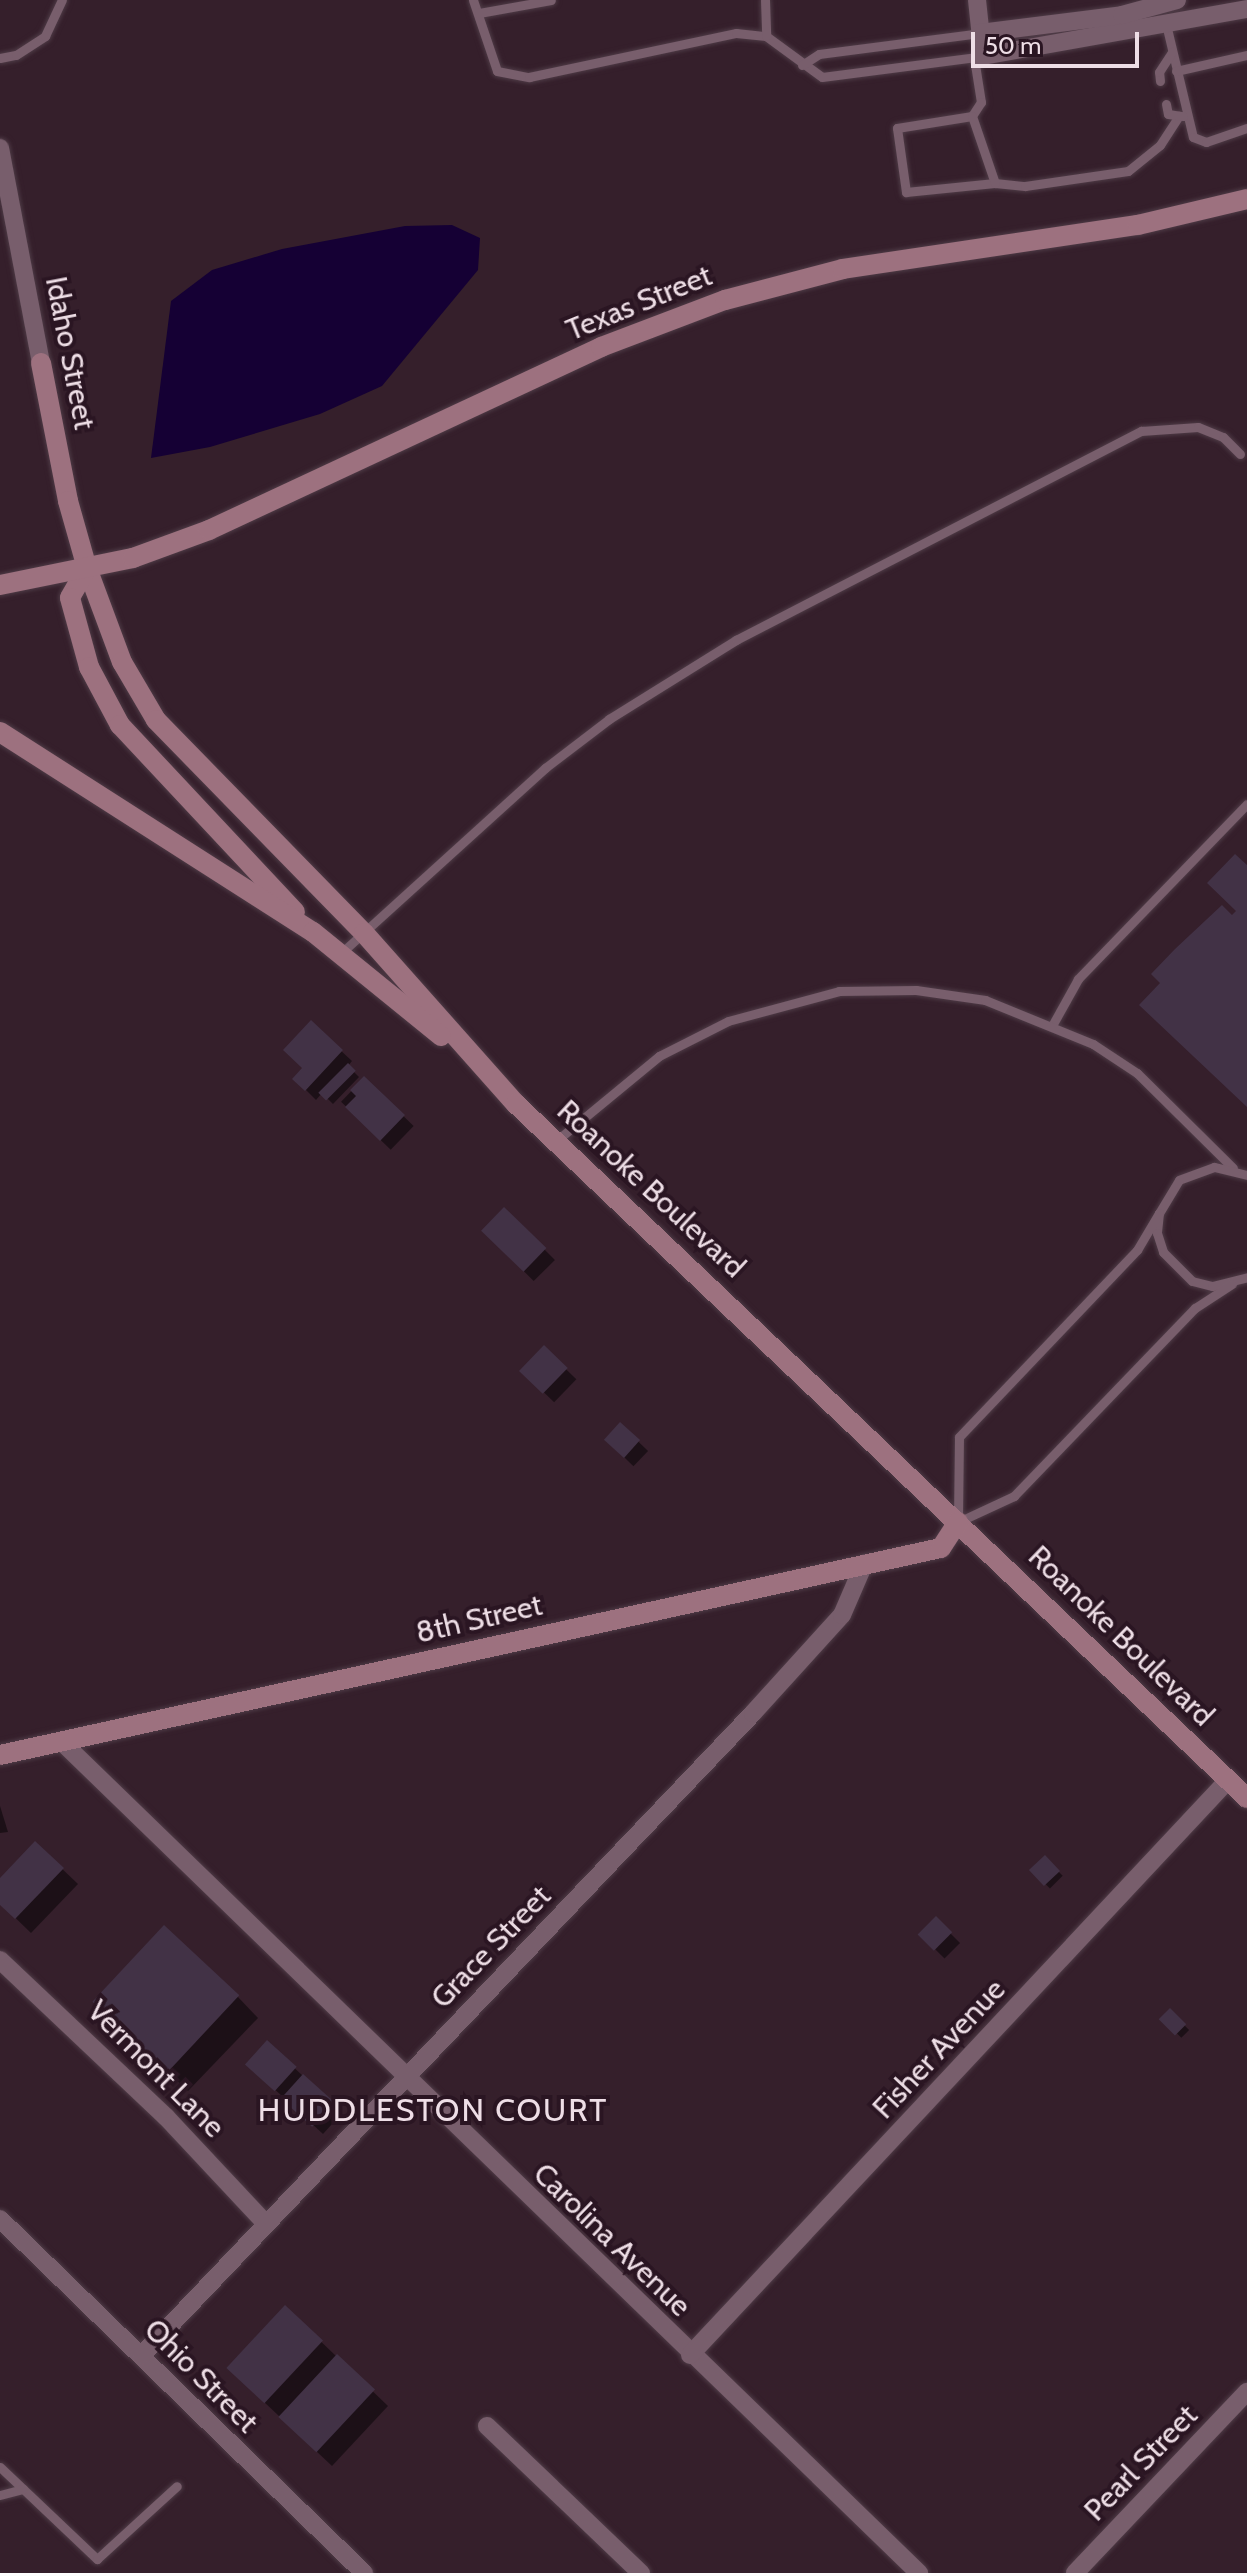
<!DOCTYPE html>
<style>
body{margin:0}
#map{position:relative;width:1247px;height:2573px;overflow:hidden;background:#351f2b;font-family:Cabin,sans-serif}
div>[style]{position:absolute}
.water>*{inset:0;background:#150034}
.shadow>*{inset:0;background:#0007;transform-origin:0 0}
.building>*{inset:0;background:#423246;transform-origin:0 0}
.roads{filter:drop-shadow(0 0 2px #4e3b46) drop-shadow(0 0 2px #4e3b46)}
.lane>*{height:9px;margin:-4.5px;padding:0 4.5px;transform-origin:4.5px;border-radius:4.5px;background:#785e6c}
.street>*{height:18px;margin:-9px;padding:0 9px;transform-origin:9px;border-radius:9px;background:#785e6c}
.secondary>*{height:20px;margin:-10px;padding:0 10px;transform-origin:10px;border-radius:10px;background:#9d717f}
span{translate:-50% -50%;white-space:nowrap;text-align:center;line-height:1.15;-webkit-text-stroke:8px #2a1522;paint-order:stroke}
.street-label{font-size:30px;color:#eedee6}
.neighbourhood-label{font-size:32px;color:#eedee6;letter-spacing:2px}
.scale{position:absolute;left:971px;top:32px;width:168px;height:36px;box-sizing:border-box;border:4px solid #eedee6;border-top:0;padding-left:10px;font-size:24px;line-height:28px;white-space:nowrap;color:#eedee6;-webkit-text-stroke:6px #2a1522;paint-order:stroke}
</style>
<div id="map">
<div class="water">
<div style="clip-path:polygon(452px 225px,480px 238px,478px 270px,382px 386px,320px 414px,210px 447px,151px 458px,171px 301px,212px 270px,282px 249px,405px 226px)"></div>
</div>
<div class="shadow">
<div style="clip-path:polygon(311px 1023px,352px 1061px,348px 1066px,359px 1077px,333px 1104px,322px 1093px,316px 1100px,295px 1079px,304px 1069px)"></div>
<div style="left:364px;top:1078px;width:69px;height:33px;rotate:44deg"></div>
<div style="left:504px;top:1209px;width:72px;height:30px;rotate:45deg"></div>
<div style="left:544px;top:1348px;width:45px;height:32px;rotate:44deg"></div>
<div style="left:620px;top:1424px;width:39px;height:21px;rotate:44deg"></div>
<div style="clip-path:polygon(0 1806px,8px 1832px,0 1833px)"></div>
<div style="clip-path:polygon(35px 1843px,78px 1884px,31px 1933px,0 1903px,0 1880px)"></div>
<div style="left:1045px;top:1858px;width:25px;height:18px;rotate:45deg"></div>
<div style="left:936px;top:1919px;width:34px;height:22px;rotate:45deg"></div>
<div style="clip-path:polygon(238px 1997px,258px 2018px,188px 2091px,115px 2022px)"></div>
<div style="left:1170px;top:2011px;width:27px;height:11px;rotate:45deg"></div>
<div style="clip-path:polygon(267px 2042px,342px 2113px,323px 2134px,257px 2073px)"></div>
<div style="clip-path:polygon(285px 2307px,388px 2406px,332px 2466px,244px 2383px)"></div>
</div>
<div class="building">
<div style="clip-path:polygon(1235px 854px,1247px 865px,1247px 1107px,1139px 1005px,1160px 983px,1151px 974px,1175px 949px,1222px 905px,1232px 915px,1236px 911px,1207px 883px)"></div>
<div style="clip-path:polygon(311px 1020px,343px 1050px,305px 1091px,292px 1079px,302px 1068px,283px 1050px)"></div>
<div style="left:348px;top:1063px;width:11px;height:42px;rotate:45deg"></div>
<div style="clip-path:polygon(364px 1076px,405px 1115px,380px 1141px,345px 1107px,356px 1096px,350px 1090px)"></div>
<div style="left:504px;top:1207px;width:59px;height:33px;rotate:44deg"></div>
<div style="left:544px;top:1345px;width:33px;height:36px;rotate:44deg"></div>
<div style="left:620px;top:1422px;width:27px;height:24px;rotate:42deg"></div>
<div style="clip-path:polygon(35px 1841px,64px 1868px,15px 1919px,0 1905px,0 1878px)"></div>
<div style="left:1045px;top:1855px;width:22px;height:22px;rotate:47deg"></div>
<div style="left:936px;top:1916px;width:23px;height:26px;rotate:45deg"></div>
<div style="left:164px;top:1925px;width:103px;height:105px;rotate:43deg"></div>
<div style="left:1170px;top:2008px;width:23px;height:16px;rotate:45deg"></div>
<div style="left:267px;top:2040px;width:40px;height:33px;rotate:42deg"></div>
<div style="left:303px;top:2074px;width:42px;height:33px;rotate:42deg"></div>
<div style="left:285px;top:2305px;width:52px;height:86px;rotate:43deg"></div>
<div style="left:337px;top:2354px;width:52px;height:86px;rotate:43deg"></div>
</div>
<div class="roads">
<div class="lane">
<div style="left:473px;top:0;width:75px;rotate:71.3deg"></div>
<div style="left:497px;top:71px;width:33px;rotate:11deg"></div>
<div style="left:529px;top:77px;width:212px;rotate:-12deg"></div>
<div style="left:736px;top:33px;width:30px;rotate:6deg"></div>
<div style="left:766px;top:36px;width:69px;rotate:36.2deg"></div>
<div style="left:822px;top:77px;width:162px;rotate:-7.4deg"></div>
<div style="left:765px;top:0;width:36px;rotate:88deg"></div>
<div style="left:479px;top:13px;width:73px;rotate:-10.2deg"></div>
<div style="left:1166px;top:24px;width:116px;rotate:76.6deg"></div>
<div style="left:1193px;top:137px;width:14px;rotate:21deg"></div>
<div style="left:1206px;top:142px;width:43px;rotate:-18.9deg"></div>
<div style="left:0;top:58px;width:16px;rotate:-11deg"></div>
<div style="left:16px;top:55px;width:35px;rotate:-33deg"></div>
<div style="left:45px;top:36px;width:40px;rotate:-65deg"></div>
<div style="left:974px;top:58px;width:45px;rotate:81deg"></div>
<div style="left:981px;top:102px;width:17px;rotate:123deg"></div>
<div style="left:972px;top:116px;width:76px;rotate:170.9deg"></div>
<div style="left:897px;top:128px;width:65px;rotate:82deg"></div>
<div style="left:906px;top:192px;width:89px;rotate:-5.8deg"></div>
<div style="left:995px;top:183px;width:30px;rotate:6deg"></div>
<div style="left:1025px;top:186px;width:104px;rotate:-8.3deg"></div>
<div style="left:1128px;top:171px;width:41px;rotate:-39.1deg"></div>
<div style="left:1160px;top:145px;width:35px;rotate:-57deg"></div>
<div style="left:802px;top:65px;width:20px;rotate:-33deg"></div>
<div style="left:819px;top:54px;width:162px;rotate:-7.4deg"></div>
<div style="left:1176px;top:71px;width:73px;rotate:-12.7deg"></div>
<div style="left:1160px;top:81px;width:9px;rotate:-96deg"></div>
<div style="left:1159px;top:72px;width:24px;rotate:-57deg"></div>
<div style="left:1166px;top:104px;width:10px;rotate:79deg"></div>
<div style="left:1168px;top:114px;width:15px;rotate:8deg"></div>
<div style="left:972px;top:116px;width:71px;rotate:71.1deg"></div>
<div style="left:340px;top:954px;width:277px;rotate:-42.2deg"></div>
<div style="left:545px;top:768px;width:81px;rotate:-37.4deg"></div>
<div style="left:609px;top:719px;width:150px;rotate:-31.9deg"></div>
<div style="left:736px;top:640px;width:456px;rotate:-27.3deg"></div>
<div style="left:1141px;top:431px;width:57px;rotate:-4deg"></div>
<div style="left:1198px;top:427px;width:27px;rotate:22deg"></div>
<div style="left:1223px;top:437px;width:24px;rotate:45deg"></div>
<div style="left:1053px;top:1024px;width:51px;rotate:-60.9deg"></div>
<div style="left:1078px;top:979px;width:243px;rotate:-46deg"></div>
<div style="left:556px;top:1141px;width:134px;rotate:-39.5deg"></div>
<div style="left:659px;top:1056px;width:77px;rotate:-26.9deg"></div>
<div style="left:728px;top:1021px;width:115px;rotate:-15.1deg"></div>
<div style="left:839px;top:991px;width:77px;rotate:-0.7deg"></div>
<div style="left:916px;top:990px;width:70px;rotate:8.2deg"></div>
<div style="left:985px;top:1000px;width:117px;rotate:22.2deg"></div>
<div style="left:1093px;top:1044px;width:53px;rotate:33.4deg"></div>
<div style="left:1137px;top:1073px;width:135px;rotate:44.7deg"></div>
<div style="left:1247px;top:1175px;width:34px;rotate:-166deg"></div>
<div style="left:1214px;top:1167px;width:37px;rotate:160deg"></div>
<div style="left:1179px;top:1180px;width:39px;rotate:121deg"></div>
<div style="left:1159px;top:1213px;width:20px;rotate:96deg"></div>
<div style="left:1157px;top:1233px;width:20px;rotate:72deg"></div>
<div style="left:1163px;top:1252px;width:41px;rotate:45deg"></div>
<div style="left:1192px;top:1281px;width:21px;rotate:14deg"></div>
<div style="left:1212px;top:1286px;width:36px;rotate:-14deg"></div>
<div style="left:1159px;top:1213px;width:43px;rotate:120.7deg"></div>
<div style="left:1137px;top:1250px;width:258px;rotate:133.6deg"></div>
<div style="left:959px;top:1437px;width:85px;rotate:90.7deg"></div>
<div style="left:958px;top:1522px;width:62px;rotate:-24.9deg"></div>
<div style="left:1014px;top:1496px;width:261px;rotate:-46.1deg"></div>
<div style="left:1195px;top:1308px;width:44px;rotate:-33deg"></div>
<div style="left:0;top:2467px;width:134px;rotate:43.5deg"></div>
<div style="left:97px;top:2559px;width:108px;rotate:-42.4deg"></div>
<div style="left:0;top:2495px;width:24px;rotate:-15deg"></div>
</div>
<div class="street">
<div style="left:977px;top:0;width:56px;rotate:83.9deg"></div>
<div style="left:983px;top:56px;width:268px;rotate:-10.1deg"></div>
<div style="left:980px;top:33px;width:143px;rotate:-7.2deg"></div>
<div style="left:1122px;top:15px;width:57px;rotate:-15.3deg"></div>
<div style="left:0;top:148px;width:219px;rotate:79.2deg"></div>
<div style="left:62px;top:1742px;width:1194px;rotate:44.12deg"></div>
<div style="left:0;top:1960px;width:228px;rotate:43.4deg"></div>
<div style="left:166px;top:2117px;width:146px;rotate:46.9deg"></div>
<div style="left:0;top:2219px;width:508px;rotate:44.2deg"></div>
<div style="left:690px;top:2355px;width:787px;rotate:-46.9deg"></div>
<div style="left:141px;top:2356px;width:888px;rotate:-46.41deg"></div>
<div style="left:753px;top:1713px;width:132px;rotate:-47.8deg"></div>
<div style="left:842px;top:1615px;width:56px;rotate:-66.7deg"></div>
<div style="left:487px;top:2426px;width:213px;rotate:43.7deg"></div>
<div style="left:1075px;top:2573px;width:250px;rotate:-46.5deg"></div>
</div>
<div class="secondary">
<div style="left:41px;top:363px;width:141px;rotate:78.9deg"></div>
<div style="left:68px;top:501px;width:70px;rotate:74.2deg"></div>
<div style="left:87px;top:568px;width:100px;rotate:69.6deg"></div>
<div style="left:122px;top:662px;width:67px;rotate:59.6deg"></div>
<div style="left:156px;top:720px;width:298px;rotate:45.7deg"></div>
<div style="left:364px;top:933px;width:229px;rotate:48.4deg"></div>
<div style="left:516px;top:1104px;width:1008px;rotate:43.51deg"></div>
<div style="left:87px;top:568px;width:34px;rotate:120deg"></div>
<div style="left:70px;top:598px;width:72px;rotate:74.6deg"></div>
<div style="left:89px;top:667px;width:66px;rotate:61.9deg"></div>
<div style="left:120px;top:725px;width:256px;rotate:46.9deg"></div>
<div style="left:0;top:585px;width:136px;rotate:-11.5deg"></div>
<div style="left:133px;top:558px;width:81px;rotate:-20.2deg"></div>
<div style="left:209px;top:530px;width:433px;rotate:-25deg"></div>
<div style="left:601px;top:347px;width:133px;rotate:-20.8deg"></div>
<div style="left:725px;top:300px;width:122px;rotate:-14.7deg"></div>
<div style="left:843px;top:269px;width:298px;rotate:-8.5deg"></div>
<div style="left:1138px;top:225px;width:112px;rotate:-13.4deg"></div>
<div style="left:0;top:732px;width:371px;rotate:32.6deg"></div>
<div style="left:313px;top:932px;width:165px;rotate:39.1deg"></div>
<div style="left:0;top:1755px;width:963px;rotate:-12.41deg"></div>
<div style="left:941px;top:1548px;width:31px;rotate:-57deg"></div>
</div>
</div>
<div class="street-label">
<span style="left:639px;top:303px;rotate:-22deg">Texas Street</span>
<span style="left:70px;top:353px;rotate:79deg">Idaho Street</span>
<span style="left:651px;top:1189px;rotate:43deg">Roanoke Boulevard</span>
<span style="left:479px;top:1619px;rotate:-13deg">8th Street</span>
<span style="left:1121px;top:1636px;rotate:44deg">Roanoke Boulevard</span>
<span style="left:491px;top:1947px;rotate:-46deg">Grace Street</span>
<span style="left:939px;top:2049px;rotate:-47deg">Fisher Avenue</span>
<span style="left:156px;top:2069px;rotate:45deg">Vermont Lane</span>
<span style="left:612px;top:2240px;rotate:44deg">Carolina Avenue</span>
<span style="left:201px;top:2376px;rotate:45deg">Ohio Street</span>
<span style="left:1141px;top:2463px;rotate:-46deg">Pearl Street</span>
</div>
<div class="neighbourhood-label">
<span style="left:433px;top:2110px">HUDDLESTON COURT</span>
</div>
<div class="scale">50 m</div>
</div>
